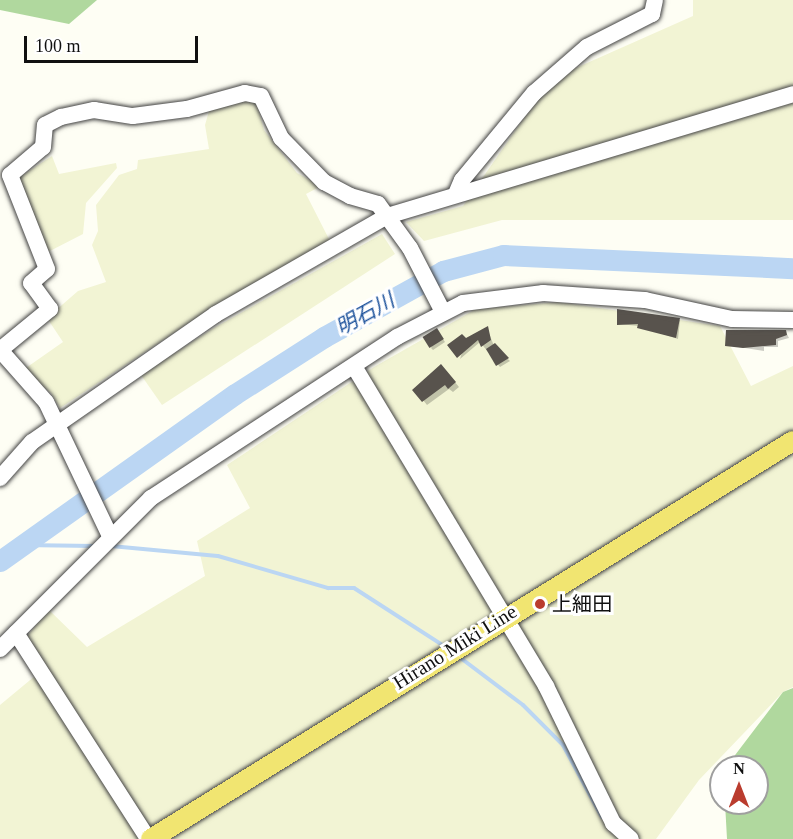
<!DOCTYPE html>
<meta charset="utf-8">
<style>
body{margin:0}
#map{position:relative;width:793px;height:839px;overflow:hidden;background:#fefef4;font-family:"Times New Roman","Noto Sans JP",serif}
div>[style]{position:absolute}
.farmland>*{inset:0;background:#f2f4d4}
.forest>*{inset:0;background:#b0d89e}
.shadow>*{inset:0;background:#0003}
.stream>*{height:4px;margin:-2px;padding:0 2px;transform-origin:2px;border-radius:2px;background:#bbd6f3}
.river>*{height:21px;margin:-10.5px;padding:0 10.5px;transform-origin:10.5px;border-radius:10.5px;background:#bbd6f3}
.building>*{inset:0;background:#58534d;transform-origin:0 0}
.roads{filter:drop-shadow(0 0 2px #434343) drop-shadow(0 0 2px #434343)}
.minor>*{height:16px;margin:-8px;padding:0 8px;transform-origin:8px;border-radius:8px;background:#fff}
.major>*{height:20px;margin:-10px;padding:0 10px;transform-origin:10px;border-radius:10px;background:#f1e571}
.dots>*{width:16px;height:16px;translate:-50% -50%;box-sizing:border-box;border:3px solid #fff;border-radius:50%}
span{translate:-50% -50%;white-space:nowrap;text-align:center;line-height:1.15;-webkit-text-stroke:6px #fff;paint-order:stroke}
.poi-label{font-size:20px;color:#101010}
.left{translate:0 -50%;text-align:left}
.street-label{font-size:20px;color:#101010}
.water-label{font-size:21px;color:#1e539c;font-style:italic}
.north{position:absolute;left:709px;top:755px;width:60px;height:60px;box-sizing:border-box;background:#fff;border:2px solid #9f9f9f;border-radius:50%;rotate:0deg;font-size:16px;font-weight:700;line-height:24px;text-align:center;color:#101010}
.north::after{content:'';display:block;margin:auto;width:21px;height:27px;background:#ba3c2e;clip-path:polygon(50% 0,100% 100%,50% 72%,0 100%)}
.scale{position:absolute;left:24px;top:36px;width:174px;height:27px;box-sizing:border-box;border:3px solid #101010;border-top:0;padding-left:8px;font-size:18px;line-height:21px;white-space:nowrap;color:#101010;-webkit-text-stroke:4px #fff;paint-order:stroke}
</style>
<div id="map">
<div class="farmland">
<div style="clip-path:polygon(693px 0,793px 0,793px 220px,502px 220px,424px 241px,406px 222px,463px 206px,551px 79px,693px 16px)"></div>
<div style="clip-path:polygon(231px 100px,256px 101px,264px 130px,297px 173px,321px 186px,306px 194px,331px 243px,198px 317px,60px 408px,51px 393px,23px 370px,63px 342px,47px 318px,78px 291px,106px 282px,92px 245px,98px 231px,96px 205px,119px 175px,137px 169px,138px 160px,209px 149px,205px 125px,209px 111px)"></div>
<div style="clip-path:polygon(52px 156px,59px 174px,116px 163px,117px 168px,86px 203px,83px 234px,48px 252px,18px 178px)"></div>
<div style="clip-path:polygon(382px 234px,395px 254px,162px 405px,141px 375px,212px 329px)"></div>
<div style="clip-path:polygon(559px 302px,720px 326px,751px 386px,793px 366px,793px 687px,783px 692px,699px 780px,656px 839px,0 839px,0 705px,41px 671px,26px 638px,48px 609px,87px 647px,205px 576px,197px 541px,250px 508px,227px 465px,374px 367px,476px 309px)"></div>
</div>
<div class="forest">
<div style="clip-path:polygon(0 0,97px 0,69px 24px,0 10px)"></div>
<div style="clip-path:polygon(793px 688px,793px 839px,727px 839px,725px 803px,757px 803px,757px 767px,726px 767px,783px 692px)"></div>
</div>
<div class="shadow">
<div style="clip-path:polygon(680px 320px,678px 339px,639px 326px,618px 324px)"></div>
<div style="clip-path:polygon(487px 328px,494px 346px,510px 361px,500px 367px,480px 342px,460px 359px,466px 340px)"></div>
<div style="clip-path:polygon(786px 332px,789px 338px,778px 341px,778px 347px,764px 347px,764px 351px,726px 345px)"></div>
<div style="clip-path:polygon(439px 333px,445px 342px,433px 350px,431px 348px)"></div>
<div style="clip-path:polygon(445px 370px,459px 387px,453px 392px,449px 389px,427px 405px,415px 390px)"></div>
</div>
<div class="stream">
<div style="left:21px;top:545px;width:74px;rotate:0.8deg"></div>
<div style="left:111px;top:546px;width:107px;rotate:5.3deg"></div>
<div style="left:218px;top:556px;width:115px;rotate:16.2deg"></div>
<div style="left:328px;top:588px;width:26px"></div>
<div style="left:354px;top:588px;width:111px;rotate:32.8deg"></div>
<div style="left:458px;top:656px;width:81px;rotate:37deg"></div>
<div style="left:523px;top:705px;width:57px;rotate:45deg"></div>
<div style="left:563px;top:745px;width:82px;rotate:61.6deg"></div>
</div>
<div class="river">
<div style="left:0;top:561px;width:288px;rotate:-35.4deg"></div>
<div style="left:235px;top:394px;width:106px;rotate:-32.6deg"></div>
<div style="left:324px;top:337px;width:136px;rotate:-29deg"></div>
<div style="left:443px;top:271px;width:62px;rotate:-14.9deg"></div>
<div style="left:503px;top:255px;width:290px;rotate:2.6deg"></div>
</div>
<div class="building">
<div style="clip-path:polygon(617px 309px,680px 318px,676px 338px,637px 328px,638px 324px,617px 325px)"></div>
<div style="clip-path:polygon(488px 326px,491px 340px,481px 347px,478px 340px,457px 358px,447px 345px,462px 334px,466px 338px)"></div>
<div style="left:437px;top:328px;width:13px;height:17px;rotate:58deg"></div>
<div style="clip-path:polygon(726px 330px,786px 330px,787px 335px,776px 339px,776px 345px,743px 348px,725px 346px)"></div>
<div style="clip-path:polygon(495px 343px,509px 358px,496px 366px,486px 349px)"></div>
<div style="clip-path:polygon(441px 364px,456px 382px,448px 389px,445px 385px,422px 402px,412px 390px)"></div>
</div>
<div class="roads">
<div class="minor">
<div style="left:456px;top:194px;width:15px;rotate:-67deg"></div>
<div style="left:462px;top:180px;width:113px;rotate:-50.4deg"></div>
<div style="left:534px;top:93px;width:70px;rotate:-41deg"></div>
<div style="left:587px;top:47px;width:73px;rotate:-26.9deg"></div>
<div style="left:652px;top:14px;width:14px;rotate:-78deg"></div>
<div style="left:355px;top:368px;width:371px;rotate:59deg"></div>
<div style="left:546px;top:686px;width:153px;rotate:63.9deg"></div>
<div style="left:613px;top:823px;width:24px;rotate:42deg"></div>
<div style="left:0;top:478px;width:48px;rotate:-48.4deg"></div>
<div style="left:32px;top:442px;width:224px;rotate:-34.8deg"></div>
<div style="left:216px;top:314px;width:197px;rotate:-29.8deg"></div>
<div style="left:387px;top:216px;width:424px;rotate:-16.7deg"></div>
<div style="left:110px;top:536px;width:148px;rotate:-115.5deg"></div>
<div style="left:46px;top:402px;width:69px;rotate:-131.5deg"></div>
<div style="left:0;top:350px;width:65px;rotate:-39.4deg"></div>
<div style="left:50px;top:309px;width:32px;rotate:-126deg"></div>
<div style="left:31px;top:283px;width:21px;rotate:-41deg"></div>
<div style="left:47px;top:269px;width:101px;rotate:-111.5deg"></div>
<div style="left:10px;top:175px;width:43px;rotate:-40.3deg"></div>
<div style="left:43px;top:147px;width:22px;rotate:-85deg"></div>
<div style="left:45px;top:125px;width:18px;rotate:-27deg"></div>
<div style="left:61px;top:117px;width:34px;rotate:-12deg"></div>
<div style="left:94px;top:110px;width:39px;rotate:9deg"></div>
<div style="left:133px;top:116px;width:54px;rotate:-7.4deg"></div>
<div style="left:187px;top:109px;width:60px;rotate:-15.4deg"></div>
<div style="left:245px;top:93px;width:16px;rotate:11deg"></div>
<div style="left:261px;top:96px;width:47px;rotate:64.5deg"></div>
<div style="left:281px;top:138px;width:62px;rotate:45.7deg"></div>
<div style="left:324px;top:182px;width:30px;rotate:28deg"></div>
<div style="left:350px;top:196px;width:29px;rotate:16deg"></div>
<div style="left:378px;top:204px;width:54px;rotate:54deg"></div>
<div style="left:410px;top:248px;width:72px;rotate:62.7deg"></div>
<div style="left:16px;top:633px;width:245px;rotate:57.3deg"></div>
<div style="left:0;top:649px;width:214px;rotate:-45deg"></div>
<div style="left:151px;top:498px;width:294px;rotate:-33.2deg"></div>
<div style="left:397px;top:337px;width:74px;rotate:-27.3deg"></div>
<div style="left:463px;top:303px;width:81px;rotate:-7.1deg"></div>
<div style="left:543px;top:293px;width:102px;rotate:3.9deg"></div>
<div style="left:645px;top:300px;width:89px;rotate:12.3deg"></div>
<div style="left:732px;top:319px;width:61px;rotate:0.9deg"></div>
</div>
<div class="major">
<div style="left:151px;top:839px;width:755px;rotate:-31.8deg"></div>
</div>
</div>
<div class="dots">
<div style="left:540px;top:604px;background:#ba3c2e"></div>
</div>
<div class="poi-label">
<span class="left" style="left:552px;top:604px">上細田</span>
</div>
<div class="street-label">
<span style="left:455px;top:647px;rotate:-32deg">Hirano Miki Line</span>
</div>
<div class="water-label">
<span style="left:365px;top:314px;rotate:-29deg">明石川</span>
</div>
<div class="north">N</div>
<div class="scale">100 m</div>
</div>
